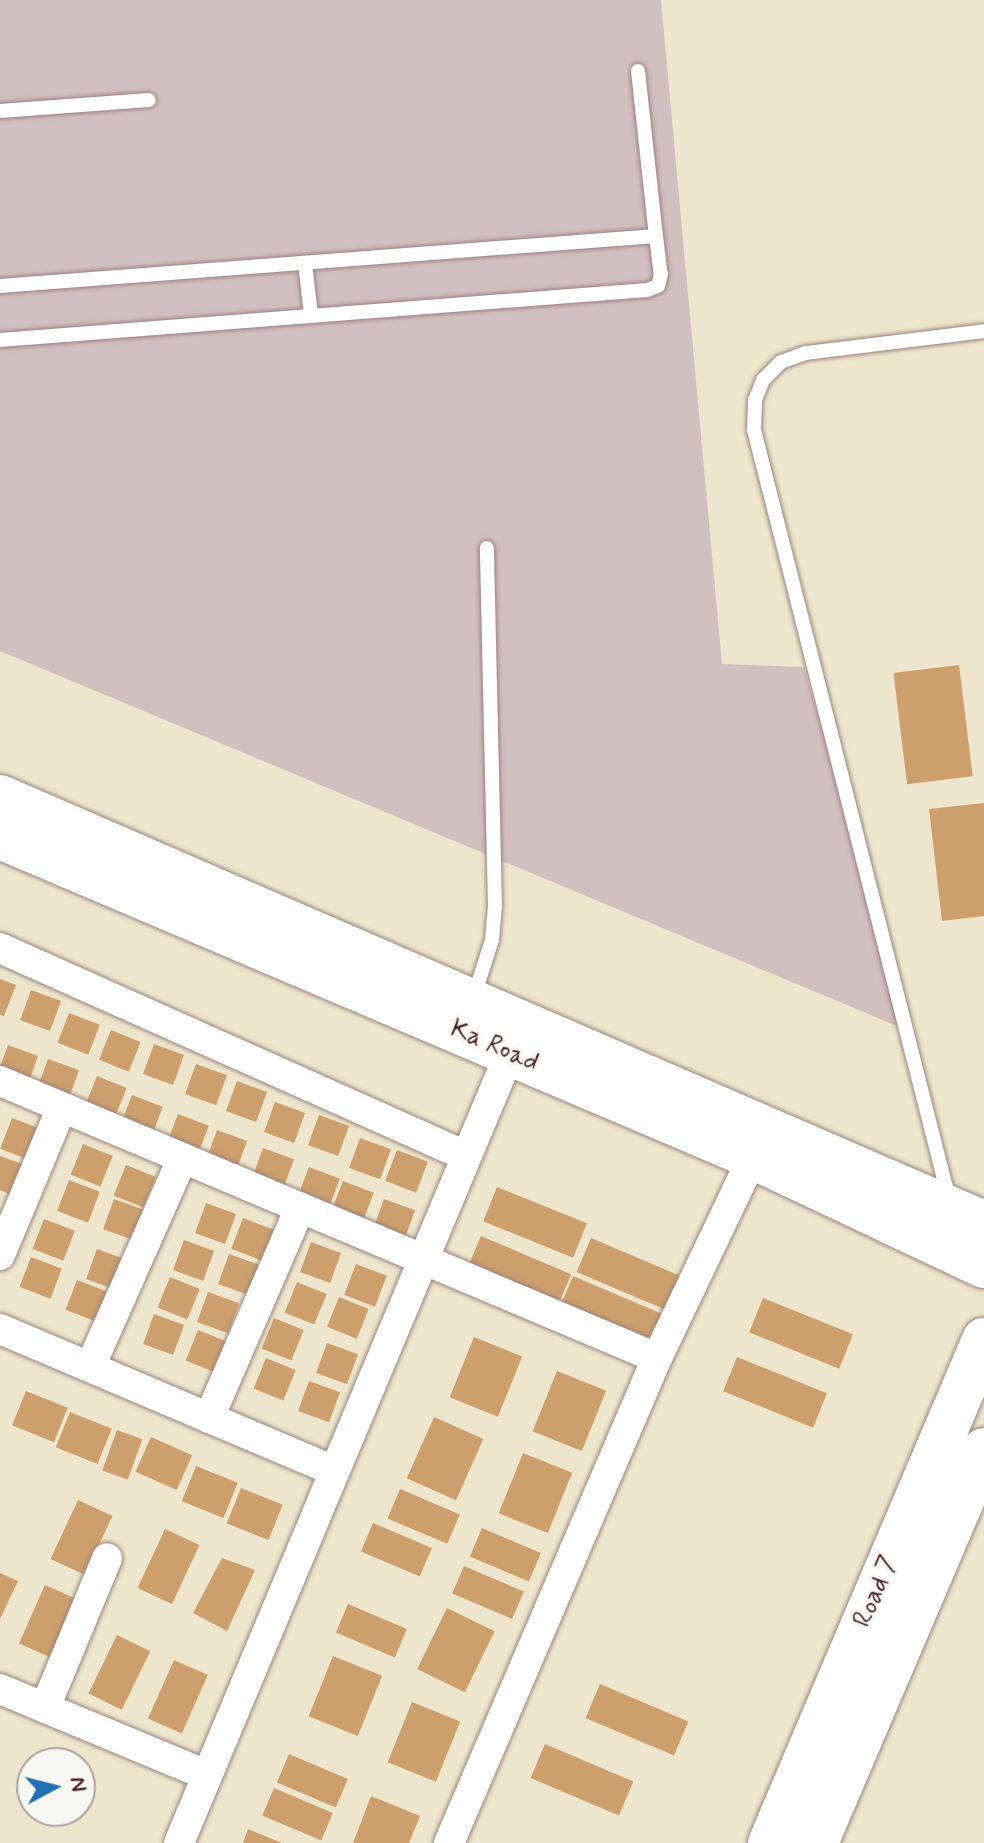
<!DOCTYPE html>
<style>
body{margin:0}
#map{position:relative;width:984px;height:1843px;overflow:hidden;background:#ede6cd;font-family:Mynerve,sans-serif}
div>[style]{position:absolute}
.industrial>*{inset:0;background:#d2bfc0}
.building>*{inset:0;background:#cd9f6d;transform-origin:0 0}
.roads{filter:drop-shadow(0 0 2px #9c827c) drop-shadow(0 0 2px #9c827c)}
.service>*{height:14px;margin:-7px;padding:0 7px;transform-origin:7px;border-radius:7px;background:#fff}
.minor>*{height:30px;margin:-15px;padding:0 15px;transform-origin:15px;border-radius:15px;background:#fff}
.primary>*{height:44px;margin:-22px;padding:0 22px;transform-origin:22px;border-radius:22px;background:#fff}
span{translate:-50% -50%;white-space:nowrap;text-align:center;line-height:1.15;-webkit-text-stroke:6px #f6f6f2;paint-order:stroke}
.street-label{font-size:26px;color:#4a1f2b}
.north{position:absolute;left:16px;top:1747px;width:80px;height:80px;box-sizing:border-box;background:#f6f6f2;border:2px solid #b1a0a2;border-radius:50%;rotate:83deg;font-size:22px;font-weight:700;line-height:32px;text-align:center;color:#4a1f2b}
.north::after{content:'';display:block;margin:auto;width:28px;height:36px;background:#1f6fb2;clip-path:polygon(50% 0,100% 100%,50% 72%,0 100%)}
</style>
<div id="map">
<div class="industrial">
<div style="clip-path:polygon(0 0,661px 0,722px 664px,804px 667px,909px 1031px,0 651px)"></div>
</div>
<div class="building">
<div style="left:959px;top:665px;width:112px;height:66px;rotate:83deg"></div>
<div style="clip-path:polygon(984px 803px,984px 916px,942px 921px,929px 809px)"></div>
<div style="clip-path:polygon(0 979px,16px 985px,4px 1016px,0 1015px)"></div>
<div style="left:31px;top:990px;width:32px;height:32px;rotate:20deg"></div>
<div style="left:69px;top:1013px;width:33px;height:32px;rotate:21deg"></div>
<div style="left:111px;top:1030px;width:32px;height:32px;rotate:22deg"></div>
<div style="left:154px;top:1044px;width:32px;height:32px;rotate:20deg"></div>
<div style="left:8px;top:1045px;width:32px;height:32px;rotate:20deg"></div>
<div style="left:48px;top:1059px;width:33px;height:32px;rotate:20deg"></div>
<div style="left:196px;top:1064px;width:33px;height:32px;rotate:20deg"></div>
<div style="left:97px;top:1076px;width:32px;height:32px;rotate:22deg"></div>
<div style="left:237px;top:1081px;width:32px;height:32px;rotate:20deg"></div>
<div style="left:132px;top:1095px;width:33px;height:32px;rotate:21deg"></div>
<div style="left:275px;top:1102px;width:32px;height:32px;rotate:20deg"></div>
<div style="left:178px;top:1114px;width:33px;height:33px;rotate:21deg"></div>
<div style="left:319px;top:1115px;width:32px;height:32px;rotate:20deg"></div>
<div style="left:12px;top:1118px;width:33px;height:33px;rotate:21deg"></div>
<div style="left:217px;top:1130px;width:32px;height:32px;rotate:20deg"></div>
<div style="left:360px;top:1138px;width:33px;height:32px;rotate:20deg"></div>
<div style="left:83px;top:1144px;width:32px;height:33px;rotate:22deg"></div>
<div style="left:263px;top:1148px;width:33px;height:32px;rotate:20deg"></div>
<div style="left:397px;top:1150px;width:33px;height:33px;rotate:21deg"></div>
<div style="clip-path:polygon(0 1156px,28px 1166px,16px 1197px,0 1190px)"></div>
<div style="left:126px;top:1165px;width:32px;height:33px;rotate:22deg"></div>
<div style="left:309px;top:1167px;width:33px;height:33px;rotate:21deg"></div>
<div style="left:69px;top:1180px;width:33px;height:33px;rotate:21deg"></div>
<div style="left:343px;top:1181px;width:33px;height:33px;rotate:21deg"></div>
<div style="left:497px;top:1187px;width:97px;height:37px;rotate:22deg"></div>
<div style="left:114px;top:1199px;width:32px;height:32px;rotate:20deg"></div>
<div style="left:384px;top:1199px;width:33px;height:32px;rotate:20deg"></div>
<div style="left:206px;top:1203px;width:32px;height:32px;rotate:20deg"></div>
<div style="left:243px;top:1218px;width:33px;height:33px;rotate:21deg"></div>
<div style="left:44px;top:1219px;width:33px;height:32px;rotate:21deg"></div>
<div style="left:481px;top:1236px;width:98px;height:37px;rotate:23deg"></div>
<div style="left:591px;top:1238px;width:96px;height:37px;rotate:23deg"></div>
<div style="left:184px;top:1240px;width:32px;height:32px;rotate:20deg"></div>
<div style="left:311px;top:1242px;width:32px;height:32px;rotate:20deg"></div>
<div style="left:97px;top:1249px;width:33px;height:32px;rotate:20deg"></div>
<div style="left:229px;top:1254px;width:33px;height:32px;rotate:20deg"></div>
<div style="left:31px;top:1257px;width:33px;height:32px;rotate:21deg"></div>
<div style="left:356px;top:1264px;width:33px;height:33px;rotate:21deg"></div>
<div style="left:573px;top:1276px;width:97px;height:37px;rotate:23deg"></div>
<div style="left:170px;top:1277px;width:32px;height:33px;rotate:22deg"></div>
<div style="left:77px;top:1280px;width:33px;height:32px;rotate:21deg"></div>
<div style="left:297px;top:1282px;width:32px;height:33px;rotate:22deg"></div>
<div style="left:208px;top:1292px;width:33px;height:32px;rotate:20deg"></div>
<div style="left:339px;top:1297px;width:32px;height:32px;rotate:22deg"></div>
<div style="left:763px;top:1298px;width:97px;height:37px;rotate:22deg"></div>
<div style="left:154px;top:1314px;width:32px;height:32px;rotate:20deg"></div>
<div style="left:274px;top:1318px;width:32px;height:33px;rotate:22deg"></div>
<div style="left:198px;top:1330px;width:32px;height:33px;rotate:22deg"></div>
<div style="left:474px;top:1337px;width:52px;height:65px;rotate:22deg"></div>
<div style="left:327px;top:1343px;width:33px;height:32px;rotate:20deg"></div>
<div style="left:737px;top:1357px;width:97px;height:37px;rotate:22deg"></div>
<div style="left:266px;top:1358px;width:32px;height:33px;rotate:22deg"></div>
<div style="left:557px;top:1371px;width:53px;height:65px;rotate:22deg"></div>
<div style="left:309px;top:1381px;width:33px;height:32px;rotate:20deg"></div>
<div style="left:26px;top:1391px;width:45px;height:37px;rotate:22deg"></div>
<div style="left:70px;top:1412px;width:45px;height:38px;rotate:22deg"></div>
<div style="left:434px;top:1417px;width:54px;height:67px;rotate:24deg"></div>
<div style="left:117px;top:1430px;width:27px;height:43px;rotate:20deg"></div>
<div style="left:151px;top:1437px;width:45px;height:38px;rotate:24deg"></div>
<div style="left:523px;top:1453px;width:53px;height:65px;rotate:22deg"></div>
<div style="left:196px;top:1466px;width:45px;height:38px;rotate:22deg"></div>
<div style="left:241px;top:1488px;width:45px;height:38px;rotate:22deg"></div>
<div style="left:400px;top:1489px;width:65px;height:32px;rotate:23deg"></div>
<div style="left:78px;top:1500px;width:38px;height:65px;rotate:25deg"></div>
<div style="left:373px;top:1523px;width:64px;height:31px;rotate:23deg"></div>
<div style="left:482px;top:1528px;width:64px;height:31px;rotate:23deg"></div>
<div style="left:165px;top:1529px;width:38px;height:65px;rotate:25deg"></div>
<div style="clip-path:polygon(222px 1558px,255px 1570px,227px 1631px,193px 1613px)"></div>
<div style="left:464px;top:1566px;width:65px;height:30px;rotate:23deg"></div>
<div style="clip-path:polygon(0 1573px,18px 1581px,0 1619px)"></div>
<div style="left:45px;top:1585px;width:37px;height:64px;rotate:24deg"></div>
<div style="left:348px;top:1604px;width:64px;height:31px;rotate:23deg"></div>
<div style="left:447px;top:1608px;width:53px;height:68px;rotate:26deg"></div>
<div style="left:117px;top:1635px;width:37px;height:65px;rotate:26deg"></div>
<div style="left:333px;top:1656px;width:53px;height:65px;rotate:22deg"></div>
<div style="left:174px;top:1660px;width:37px;height:64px;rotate:24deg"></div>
<div style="left:600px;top:1684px;width:96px;height:37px;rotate:23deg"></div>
<div style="left:412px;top:1702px;width:52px;height:65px;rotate:22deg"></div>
<div style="left:545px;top:1744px;width:96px;height:37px;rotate:23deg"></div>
<div style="left:289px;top:1754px;width:64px;height:31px;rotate:23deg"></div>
<div style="left:274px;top:1788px;width:64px;height:30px;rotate:23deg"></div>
<div style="clip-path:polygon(371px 1796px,420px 1816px,409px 1843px,353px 1843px)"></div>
<div style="clip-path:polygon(248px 1829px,282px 1843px,243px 1843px)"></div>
</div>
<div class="roads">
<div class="service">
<div style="left:638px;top:71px;width:166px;rotate:83.8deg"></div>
<div style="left:0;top:111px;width:149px;rotate:-4.2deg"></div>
<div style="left:305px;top:263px;width:52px;rotate:83.4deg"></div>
<div style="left:0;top:286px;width:658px;rotate:-4.36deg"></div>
<div style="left:656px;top:236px;width:38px;rotate:83deg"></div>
<div style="left:661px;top:274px;width:12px;rotate:104deg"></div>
<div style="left:658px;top:286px;width:12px;rotate:160deg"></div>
<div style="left:647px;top:290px;width:649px;rotate:175.58deg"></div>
<div style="left:474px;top:996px;width:59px;rotate:-72.2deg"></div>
<div style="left:492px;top:940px;width:33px;rotate:-85deg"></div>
<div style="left:495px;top:907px;width:359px;rotate:-91.3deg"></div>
<div style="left:949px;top:1199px;width:793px;rotate:-104.23deg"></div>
<div style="left:754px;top:430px;width:30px;rotate:-88deg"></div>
<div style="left:755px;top:400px;width:22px;rotate:-68deg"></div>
<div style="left:763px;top:380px;width:25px;rotate:-45deg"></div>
<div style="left:781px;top:362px;width:27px;rotate:-20deg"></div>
<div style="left:806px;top:353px;width:179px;rotate:-7deg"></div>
</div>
<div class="minor">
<div style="left:0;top:948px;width:510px;rotate:24.05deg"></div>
<div style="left:0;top:1081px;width:713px;rotate:22.86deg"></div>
<div style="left:0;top:1255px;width:160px;rotate:-67.3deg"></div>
<div style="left:0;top:1329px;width:363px;rotate:23deg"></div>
<div style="left:90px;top:1367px;width:227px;rotate:-66.1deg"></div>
<div style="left:209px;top:1418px;width:229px;rotate:-66.6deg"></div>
<div style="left:0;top:1689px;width:224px;rotate:22.6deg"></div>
<div style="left:45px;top:1708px;width:162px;rotate:-67.5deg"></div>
<div style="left:179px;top:1843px;width:857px;rotate:-67.27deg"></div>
<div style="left:449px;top:1843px;width:528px;rotate:-66.79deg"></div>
<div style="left:657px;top:1358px;width:223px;rotate:-64.5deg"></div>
</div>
<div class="primary">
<div style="left:0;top:797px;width:1072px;rotate:23.41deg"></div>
<div style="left:0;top:837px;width:818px;rotate:23.02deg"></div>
<div style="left:753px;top:1157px;width:255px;rotate:25.3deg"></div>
<div style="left:770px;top:1843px;width:547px;rotate:-66.95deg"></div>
<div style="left:816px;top:1843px;width:427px;rotate:-66.9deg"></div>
</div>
</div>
<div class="street-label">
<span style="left:494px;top:1047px;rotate:23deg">Ka Road</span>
<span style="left:877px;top:1592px;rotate:-67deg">Road 7</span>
</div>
<div class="north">N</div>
</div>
